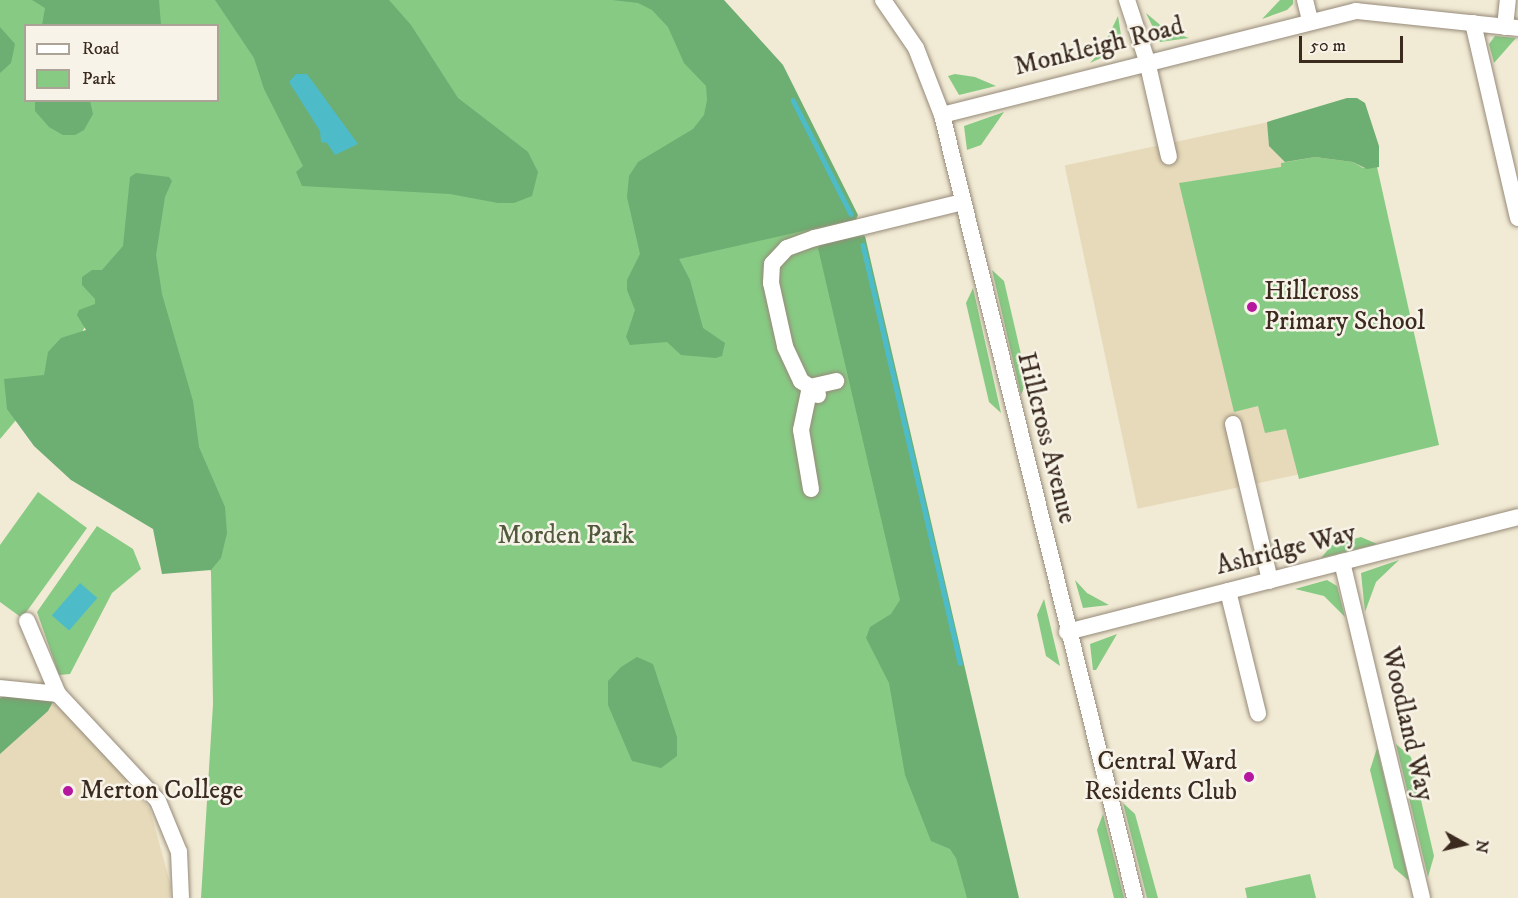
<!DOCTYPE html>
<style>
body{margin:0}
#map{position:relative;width:1518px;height:898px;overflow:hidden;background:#f1ead4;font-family:"IM FELL DW Pica",serif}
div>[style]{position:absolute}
.built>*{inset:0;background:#e6daba;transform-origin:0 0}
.green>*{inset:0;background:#87ca84}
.forest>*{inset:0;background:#6dae72}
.water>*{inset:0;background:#4ebcc8;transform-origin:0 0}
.stream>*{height:4.5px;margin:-2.25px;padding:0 2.25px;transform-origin:2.25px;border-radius:2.25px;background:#4ebcc8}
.roads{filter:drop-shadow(0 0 2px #968a79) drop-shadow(0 0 2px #968a79)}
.minor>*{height:16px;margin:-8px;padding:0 8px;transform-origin:8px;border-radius:8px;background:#fff}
.dots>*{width:16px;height:16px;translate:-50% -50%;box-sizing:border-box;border:3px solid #f7f3e8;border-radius:50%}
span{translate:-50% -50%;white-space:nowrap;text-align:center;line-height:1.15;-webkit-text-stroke:5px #f7f3e8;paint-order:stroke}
.street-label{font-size:26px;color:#3b2a1e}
.poi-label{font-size:26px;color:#3b2a1e}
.left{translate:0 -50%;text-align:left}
.right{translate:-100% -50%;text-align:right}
.park-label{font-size:26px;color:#525a3d}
.legend{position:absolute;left:24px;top:24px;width:195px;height:78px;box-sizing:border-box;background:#f7f3e8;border:2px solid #aca397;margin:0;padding:8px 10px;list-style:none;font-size:18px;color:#3b2a1e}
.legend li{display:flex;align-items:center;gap:12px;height:30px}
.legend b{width:30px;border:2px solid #aca397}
.north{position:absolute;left:1434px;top:814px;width:60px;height:60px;-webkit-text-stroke:4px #f7f3e8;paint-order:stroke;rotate:98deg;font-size:16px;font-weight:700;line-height:24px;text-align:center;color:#3b2a1e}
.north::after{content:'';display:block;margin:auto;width:21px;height:27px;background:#3b2a1e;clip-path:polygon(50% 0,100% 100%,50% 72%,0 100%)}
.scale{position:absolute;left:1299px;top:36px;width:104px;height:27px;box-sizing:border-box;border:3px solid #3b2a1e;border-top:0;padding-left:8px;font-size:18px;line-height:21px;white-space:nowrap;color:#3b2a1e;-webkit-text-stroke:4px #f7f3e8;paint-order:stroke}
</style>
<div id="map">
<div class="built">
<div style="left:1363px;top:102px;width:351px;height:305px;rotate:78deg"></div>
<div style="clip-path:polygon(0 698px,56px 705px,123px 771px,150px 810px,171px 886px,170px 898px,0 898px)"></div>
</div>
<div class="green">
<div style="clip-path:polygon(evenodd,0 0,660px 0,856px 217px,864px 235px,1017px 898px,201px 898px,213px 704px,211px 572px,132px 244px,65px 362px,0 439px,0 0,26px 26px,218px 26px,218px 100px,26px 100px,26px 26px)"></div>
<div style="clip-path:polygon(1280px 0,1293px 0,1293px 4px,1287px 10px,1262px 19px)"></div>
<div style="clip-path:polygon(1146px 13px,1165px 29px,1189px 38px,1160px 42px)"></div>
<div style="clip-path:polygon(1118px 16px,1123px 48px,1090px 63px,1101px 51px)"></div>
<div style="clip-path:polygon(1495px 36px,1516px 38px,1494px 63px,1489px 44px)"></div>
<div style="clip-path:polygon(955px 74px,975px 77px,996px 86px,959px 95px,948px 76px)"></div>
<div style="clip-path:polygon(1004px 112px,981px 145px,967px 150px,964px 126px)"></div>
<div style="clip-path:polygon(1315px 157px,1353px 162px,1363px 168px,1377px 167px,1439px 445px,1299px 479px,1286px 429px,1265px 433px,1258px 406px,1234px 412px,1179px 183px,1281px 167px,1281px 163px)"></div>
<div style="clip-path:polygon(992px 270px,1004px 281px,1027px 380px,1021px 395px)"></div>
<div style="clip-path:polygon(973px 288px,1001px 413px,989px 402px,966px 303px)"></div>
<div style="clip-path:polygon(38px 492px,87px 528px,22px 618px,0 602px,0 545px)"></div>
<div style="clip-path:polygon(97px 526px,133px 549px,141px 569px,112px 593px,70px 674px,59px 675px,37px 612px)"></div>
<div style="clip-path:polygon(1361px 537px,1377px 544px,1321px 558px,1332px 545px)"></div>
<div style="clip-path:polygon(1399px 560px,1376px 582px,1365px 612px,1361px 573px)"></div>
<div style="clip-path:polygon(1075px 580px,1087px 593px,1109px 605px,1083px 608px)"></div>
<div style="clip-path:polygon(1327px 580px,1337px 586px,1345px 617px,1324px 596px,1295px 589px)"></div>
<div style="clip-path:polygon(1044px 599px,1060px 666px,1046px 656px,1037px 615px)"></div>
<div style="clip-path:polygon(1117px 634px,1096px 670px,1093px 670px,1090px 644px)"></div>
<div style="clip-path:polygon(1396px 744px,1411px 757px,1434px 856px,1428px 877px)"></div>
<div style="clip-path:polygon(1377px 748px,1409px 881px,1394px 868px,1370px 770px)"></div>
<div style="clip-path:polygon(1123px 803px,1135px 814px,1158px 898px,1147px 898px)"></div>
<div style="clip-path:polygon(1103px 814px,1124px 898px,1114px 898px,1097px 830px)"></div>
<div style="clip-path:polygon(1310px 874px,1316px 898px,1247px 898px,1245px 888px)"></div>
</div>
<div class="forest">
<div style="clip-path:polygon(32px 0,159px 0,161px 25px,42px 25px,45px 8px)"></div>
<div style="clip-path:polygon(215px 0,389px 0,411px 25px,458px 98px,528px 152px,538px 172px,532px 196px,514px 203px,498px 203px,450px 194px,302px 186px,296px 172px,303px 166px,264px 89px,254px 58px)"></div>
<div style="clip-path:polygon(612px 0,724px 0,783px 65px,858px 215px,856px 219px,679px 259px,690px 280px,703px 328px,725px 343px,722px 356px,716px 358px,681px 355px,667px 342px,630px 345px,626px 337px,635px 310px,627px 290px,627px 280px,640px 254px,627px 197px,629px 176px,638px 162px,693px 129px,704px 115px,707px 100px,706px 86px,684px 63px,668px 27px,652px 10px,638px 3px)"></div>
<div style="clip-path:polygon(0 27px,15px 44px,11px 63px,0 73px)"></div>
<div style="clip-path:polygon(1347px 98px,1357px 98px,1365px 103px,1379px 146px,1379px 167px,1367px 169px,1353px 162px,1315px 157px,1285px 162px,1269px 146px,1267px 122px)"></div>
<div style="clip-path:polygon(35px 101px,90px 101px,93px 114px,84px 130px,75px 135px,63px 135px,49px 127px,35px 111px)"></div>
<div style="clip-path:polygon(136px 173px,169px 177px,172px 181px,165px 197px,156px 255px,162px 294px,193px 401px,199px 447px,225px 507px,227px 533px,221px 558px,211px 570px,162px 574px,153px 529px,71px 480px,34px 446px,7px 409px,4px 379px,44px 375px,48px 352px,61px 338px,86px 330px,77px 315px,79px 310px,95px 304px,95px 299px,82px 285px,82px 277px,92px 270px,102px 270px,123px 246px,130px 177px)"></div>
<div style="clip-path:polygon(865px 236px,973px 703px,1019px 898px,967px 898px,956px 858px,950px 849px,931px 841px,905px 775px,889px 683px,866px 638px,870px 627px,891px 614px,900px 600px,818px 248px,822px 243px)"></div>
<div style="clip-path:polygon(637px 657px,653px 664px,677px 737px,677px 756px,661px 768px,632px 761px,608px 705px,608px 681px,621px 667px)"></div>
<div style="clip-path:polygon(11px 693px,54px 700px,48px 711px,0 754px,0 698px)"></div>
</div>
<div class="water">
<div style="clip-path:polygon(296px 74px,307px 74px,358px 144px,335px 155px,327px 143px,321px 142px,320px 131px,289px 82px)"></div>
<div style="left:80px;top:583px;width:23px;height:43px;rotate:41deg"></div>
</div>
<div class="stream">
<div style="left:793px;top:100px;width:128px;rotate:63deg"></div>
<div style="left:863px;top:245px;width:429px;rotate:76.9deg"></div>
</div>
<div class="roads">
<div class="minor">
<div style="left:883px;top:0;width:58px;rotate:55.5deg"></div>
<div style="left:916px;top:48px;width:72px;rotate:68.8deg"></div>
<div style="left:942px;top:115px;width:806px;rotate:76.15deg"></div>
<div style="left:1127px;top:0;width:64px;rotate:71.8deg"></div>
<div style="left:1147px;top:61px;width:98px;rotate:77.1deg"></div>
<div style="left:1305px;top:0;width:21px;rotate:76deg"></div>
<div style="left:1473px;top:23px;width:200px;rotate:77deg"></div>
<div style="left:1505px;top:27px;width:27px;rotate:-84deg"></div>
<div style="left:942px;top:115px;width:427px;rotate:-14.1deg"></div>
<div style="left:1356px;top:11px;width:163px;rotate:6deg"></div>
<div style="left:818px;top:395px;width:11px;rotate:-135deg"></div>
<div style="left:810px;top:387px;width:27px;rotate:-13deg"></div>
<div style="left:1233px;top:424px;width:161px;rotate:76.7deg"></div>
<div style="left:811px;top:489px;width:60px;rotate:-99.6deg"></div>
<div style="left:801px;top:430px;width:44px;rotate:-78.2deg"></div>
<div style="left:810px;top:387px;width:11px;rotate:-146deg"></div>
<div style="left:801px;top:381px;width:38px;rotate:-115deg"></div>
<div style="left:785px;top:346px;width:65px;rotate:-102.5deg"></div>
<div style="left:771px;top:283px;width:19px;rotate:-87deg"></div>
<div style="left:772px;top:264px;width:22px;rotate:-47deg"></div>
<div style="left:787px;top:248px;width:30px;rotate:-20deg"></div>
<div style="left:815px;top:238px;width:152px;rotate:-13.7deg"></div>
<div style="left:1342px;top:562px;width:345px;rotate:76.6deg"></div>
<div style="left:1228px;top:591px;width:126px;rotate:76.2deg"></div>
<div style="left:27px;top:621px;width:79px;rotate:67deg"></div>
<div style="left:58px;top:694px;width:146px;rotate:46.9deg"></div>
<div style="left:158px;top:801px;width:55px;rotate:67.6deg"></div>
<div style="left:179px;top:852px;width:46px;rotate:87.5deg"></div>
<div style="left:1067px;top:632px;width:465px;rotate:-14.3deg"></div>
<div style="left:0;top:688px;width:58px;rotate:5.9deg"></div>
</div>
</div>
<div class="dots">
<div style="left:1252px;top:307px;background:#b5179e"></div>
<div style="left:1249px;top:777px;background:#b5179e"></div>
<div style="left:68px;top:791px;background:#b5179e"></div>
</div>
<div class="street-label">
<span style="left:1099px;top:47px;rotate:-14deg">Monkleigh Road</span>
<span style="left:1046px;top:438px;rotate:76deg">Hillcross Avenue</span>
<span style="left:1286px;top:550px;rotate:-14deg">Ashridge Way</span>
<span style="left:1407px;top:724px;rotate:77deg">Woodland Way</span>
</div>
<div class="poi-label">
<span class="left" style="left:1264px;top:307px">Hillcross<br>Primary School</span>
<span class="right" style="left:1237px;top:777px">Central Ward<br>Residents Club</span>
<span class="left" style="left:80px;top:791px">Merton College</span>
</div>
<div class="park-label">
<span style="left:566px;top:536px">Morden Park</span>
</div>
<ul class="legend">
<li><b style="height:8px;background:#fff"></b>Road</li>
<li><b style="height:16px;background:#87ca84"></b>Park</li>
</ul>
<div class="north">N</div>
<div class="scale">50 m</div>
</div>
